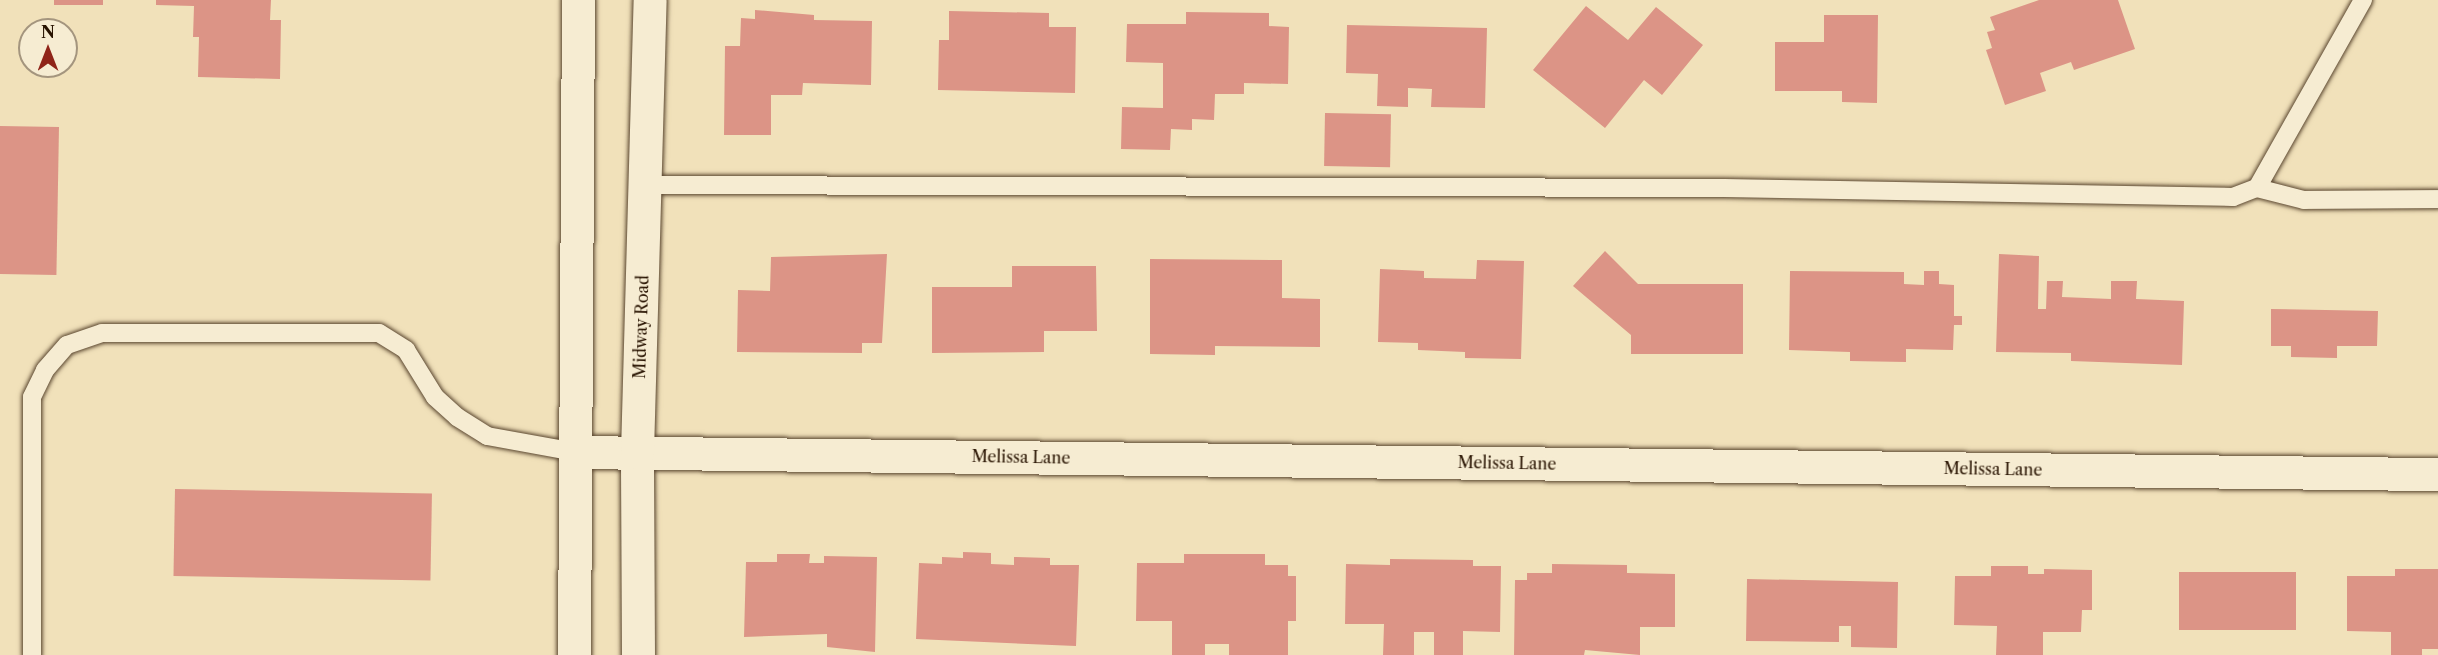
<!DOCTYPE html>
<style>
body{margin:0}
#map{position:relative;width:2438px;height:655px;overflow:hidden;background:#f1e1ba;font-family:"Libre Caslon Text",serif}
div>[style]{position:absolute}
.building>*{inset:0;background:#dc9486;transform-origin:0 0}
.roads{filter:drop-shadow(0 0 2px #5a462f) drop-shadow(0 0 2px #5a462f)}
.lane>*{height:18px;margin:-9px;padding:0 9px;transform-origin:9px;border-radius:9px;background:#f6ecd2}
.street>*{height:33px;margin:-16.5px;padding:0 16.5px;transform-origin:16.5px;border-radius:16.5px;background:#f6ecd2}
.secondary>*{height:33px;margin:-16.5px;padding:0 16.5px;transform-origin:16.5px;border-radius:16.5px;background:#f6ecd2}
span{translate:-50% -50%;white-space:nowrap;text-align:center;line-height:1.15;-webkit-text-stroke:4.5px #f6ecd2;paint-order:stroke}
.street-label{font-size:16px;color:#281301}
.north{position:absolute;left:18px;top:18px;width:60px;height:60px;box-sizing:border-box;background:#f6ecd2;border:2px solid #a4957e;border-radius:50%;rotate:0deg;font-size:16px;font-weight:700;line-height:24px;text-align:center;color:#281301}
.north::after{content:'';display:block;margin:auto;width:21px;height:27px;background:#8f2418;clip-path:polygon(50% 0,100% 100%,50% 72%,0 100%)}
</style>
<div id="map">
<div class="building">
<div style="left:54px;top:0;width:49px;height:5px"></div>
<div style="clip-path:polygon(156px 0,271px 0,270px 20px,281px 20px,280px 79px,198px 77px,199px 37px,193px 37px,194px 6px,156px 5px)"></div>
<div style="clip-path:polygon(2039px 0,2118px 0,2135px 49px,2074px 70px,2071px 62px,2040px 73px,2046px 91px,2005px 105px,1986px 50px,1992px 48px,1987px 32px,1995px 30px,1990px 17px)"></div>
<div style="clip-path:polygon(1586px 6px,1628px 40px,1656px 7px,1703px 45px,1662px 95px,1644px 80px,1605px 128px,1533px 70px)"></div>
<div style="clip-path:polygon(755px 10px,814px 15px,814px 20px,872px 21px,871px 85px,803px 83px,802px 95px,771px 95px,771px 135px,724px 135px,725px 46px,740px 46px,741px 18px,755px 19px)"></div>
<div style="clip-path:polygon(949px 11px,1049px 13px,1049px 27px,1076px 27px,1075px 93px,938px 90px,939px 40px,949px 40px)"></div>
<div style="clip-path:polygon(1186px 12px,1269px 13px,1269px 26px,1289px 27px,1288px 84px,1244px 83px,1244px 94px,1215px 94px,1214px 120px,1192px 119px,1192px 130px,1171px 129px,1170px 150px,1121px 149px,1122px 107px,1163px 108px,1163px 63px,1126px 62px,1127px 24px,1186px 24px)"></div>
<div style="clip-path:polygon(1824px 15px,1878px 15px,1877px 103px,1842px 102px,1842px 91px,1775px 91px,1775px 42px,1824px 42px)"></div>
<div style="clip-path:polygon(1347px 25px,1487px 28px,1485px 108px,1431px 107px,1432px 89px,1408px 88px,1408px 107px,1377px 106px,1378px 74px,1346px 73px)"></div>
<div style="left:1325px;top:113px;width:66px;height:53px;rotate:1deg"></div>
<div style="left:0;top:126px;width:59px;height:148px;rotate:1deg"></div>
<div style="clip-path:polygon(1605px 251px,1638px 284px,1743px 284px,1743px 354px,1631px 354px,1631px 335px,1573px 286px)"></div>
<div style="clip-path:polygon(887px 254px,882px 343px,862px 343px,862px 353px,737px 352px,738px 290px,770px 291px,771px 257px)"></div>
<div style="clip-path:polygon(1999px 254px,2039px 256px,2038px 309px,2046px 309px,2047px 281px,2063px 281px,2062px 297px,2111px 299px,2111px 281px,2137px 281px,2136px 299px,2184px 301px,2182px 365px,2071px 361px,2071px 353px,1996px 352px)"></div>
<div style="clip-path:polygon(1150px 259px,1282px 260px,1282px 298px,1320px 299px,1320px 347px,1215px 346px,1215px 355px,1150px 354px)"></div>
<div style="clip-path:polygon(1477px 260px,1524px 261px,1521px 359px,1465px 358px,1465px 352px,1418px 350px,1418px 343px,1378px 342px,1380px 269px,1424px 271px,1424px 278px,1476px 279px)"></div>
<div style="clip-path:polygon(1012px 266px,1096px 266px,1097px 331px,1044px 331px,1044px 352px,932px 353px,932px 287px,1012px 287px)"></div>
<div style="clip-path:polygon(1790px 271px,1904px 272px,1904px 284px,1924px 285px,1924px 271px,1939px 271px,1939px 284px,1954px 285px,1954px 316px,1962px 316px,1962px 325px,1954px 325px,1953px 350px,1906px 349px,1906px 362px,1850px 361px,1850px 352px,1789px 350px)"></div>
<div style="clip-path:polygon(2271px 309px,2378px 311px,2377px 346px,2337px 346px,2337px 358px,2291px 357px,2291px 346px,2271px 346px)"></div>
<div style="left:175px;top:489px;width:257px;height:87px;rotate:1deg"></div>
<div style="clip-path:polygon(963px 552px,991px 553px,991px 564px,1014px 565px,1014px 557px,1050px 558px,1050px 565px,1079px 565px,1076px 646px,916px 639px,919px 563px,942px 564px,942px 557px,963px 558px)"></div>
<div style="clip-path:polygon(777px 554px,810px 554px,809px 563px,824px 563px,824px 556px,877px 557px,875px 652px,827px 647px,827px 634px,744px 637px,746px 562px,777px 562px)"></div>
<div style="clip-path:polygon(1184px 554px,1265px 554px,1265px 565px,1288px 565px,1288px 576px,1296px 576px,1296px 621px,1288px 621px,1288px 655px,1229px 655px,1229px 644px,1205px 644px,1205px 655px,1172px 655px,1172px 621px,1136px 621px,1137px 563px,1184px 563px)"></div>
<div style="clip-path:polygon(1390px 559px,1473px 560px,1473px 566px,1501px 566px,1500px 632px,1463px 631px,1463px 655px,1434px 655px,1434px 632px,1414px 632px,1414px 655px,1383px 655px,1384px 624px,1345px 624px,1346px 564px,1390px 565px)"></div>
<div style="clip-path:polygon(1552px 564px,1627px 565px,1627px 573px,1675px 574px,1675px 627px,1640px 627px,1640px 655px,1585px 650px,1584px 655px,1514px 655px,1515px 580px,1527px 580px,1527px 573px,1552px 573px)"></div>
<div style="clip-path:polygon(1991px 566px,2028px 566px,2028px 574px,2044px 574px,2044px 569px,2092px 570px,2092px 610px,2082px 610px,2081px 632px,2043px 632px,2043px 655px,1996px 655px,1997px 626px,1954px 625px,1955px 576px,1991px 576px)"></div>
<div style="clip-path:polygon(2395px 569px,2438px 569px,2438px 649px,2422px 649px,2422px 655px,2391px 655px,2391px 632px,2347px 631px,2347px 576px,2395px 576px)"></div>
<div style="left:2179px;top:572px;width:117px;height:58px"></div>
<div style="clip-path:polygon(1747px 579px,1898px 582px,1897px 648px,1851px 647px,1851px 626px,1839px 626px,1839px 642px,1746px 641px)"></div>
</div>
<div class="roads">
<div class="lane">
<div style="left:645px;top:185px;width:1079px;rotate:0.16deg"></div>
<div style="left:1724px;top:188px;width:509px;rotate:1.01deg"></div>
<div style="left:2233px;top:197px;width:26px;rotate:-21deg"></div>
<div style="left:2257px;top:188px;width:216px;rotate:-60.6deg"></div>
<div style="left:2257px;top:188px;width:49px;rotate:14.3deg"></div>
<div style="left:2304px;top:200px;width:134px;rotate:-0.4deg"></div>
<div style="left:32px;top:655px;width:258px;rotate:-90deg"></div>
<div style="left:32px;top:397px;width:30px;rotate:-64deg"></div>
<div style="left:45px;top:370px;width:33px;rotate:-49deg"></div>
<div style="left:67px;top:345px;width:37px;rotate:-19deg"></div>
<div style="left:102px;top:333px;width:277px"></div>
<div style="left:379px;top:333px;width:32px;rotate:32deg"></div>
<div style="left:406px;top:350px;width:55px;rotate:58.3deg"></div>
<div style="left:435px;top:397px;width:30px;rotate:42deg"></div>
<div style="left:457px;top:417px;width:36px;rotate:32deg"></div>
<div style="left:487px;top:436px;width:89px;rotate:10.3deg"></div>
</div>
<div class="street">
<div style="left:575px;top:452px;width:1863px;rotate:0.68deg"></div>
</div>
<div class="secondary">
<div style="left:574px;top:655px;width:655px;rotate:-89.65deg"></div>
<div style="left:638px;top:655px;width:203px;rotate:-90.3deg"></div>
<div style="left:637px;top:452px;width:452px;rotate:-88.4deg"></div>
</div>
</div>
<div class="street-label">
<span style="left:641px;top:327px;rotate:-88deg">Midway Road</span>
<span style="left:1021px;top:457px;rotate:1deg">Melissa Lane</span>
<span style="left:1507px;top:463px;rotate:1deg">Melissa Lane</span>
<span style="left:1993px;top:469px;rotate:1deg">Melissa Lane</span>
</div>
<div class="north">N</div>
</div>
